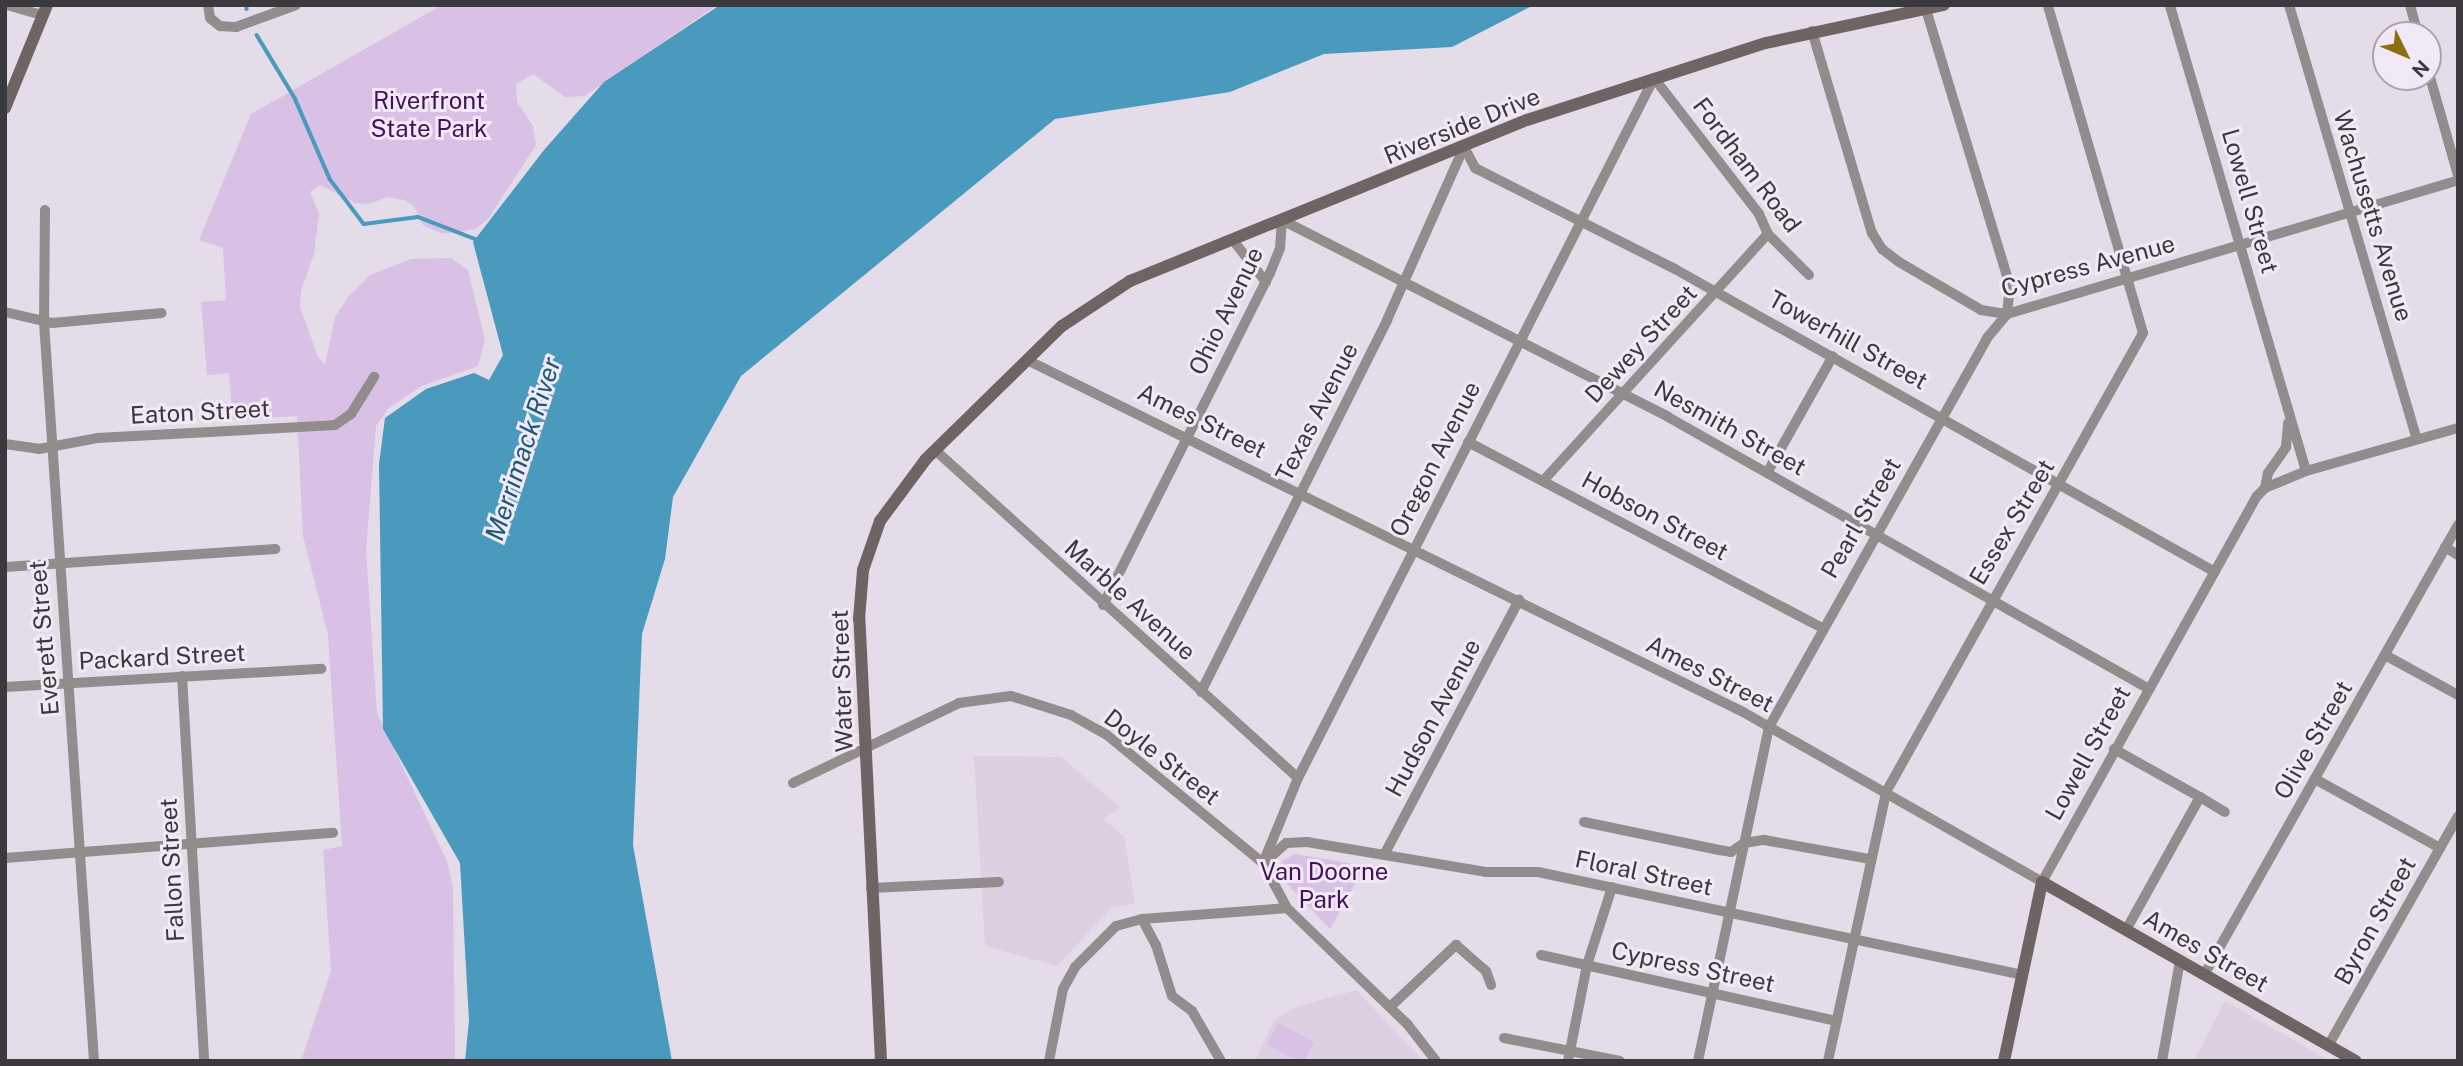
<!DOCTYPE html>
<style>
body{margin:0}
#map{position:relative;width:2463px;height:1066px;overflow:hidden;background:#e4dce8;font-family:"Public Sans",sans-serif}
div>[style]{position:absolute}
.built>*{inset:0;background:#dcd0e2}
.green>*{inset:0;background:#d9c0e5;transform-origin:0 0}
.water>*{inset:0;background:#499abc}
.stream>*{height:3.5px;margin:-1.75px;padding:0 1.75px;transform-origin:1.75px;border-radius:1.75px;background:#499abc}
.street>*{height:10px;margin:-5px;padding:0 5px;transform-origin:5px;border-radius:5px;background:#928c8c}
.secondary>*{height:12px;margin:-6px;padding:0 6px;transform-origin:6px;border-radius:6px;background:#6e6464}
span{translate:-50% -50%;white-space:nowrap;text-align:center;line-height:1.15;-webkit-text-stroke:6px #f1e9f5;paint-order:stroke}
.park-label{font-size:24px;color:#451259}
.street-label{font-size:24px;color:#3c393e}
.water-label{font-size:26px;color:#1b5a73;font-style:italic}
.frame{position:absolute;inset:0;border:7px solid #3c393e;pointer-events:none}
.north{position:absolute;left:2372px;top:21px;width:70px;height:70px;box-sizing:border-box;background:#f1e9f5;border:2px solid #a9a3ac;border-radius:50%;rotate:133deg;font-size:19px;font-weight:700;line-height:28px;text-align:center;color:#3c393e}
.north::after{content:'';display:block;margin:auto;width:24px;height:32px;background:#8c6e11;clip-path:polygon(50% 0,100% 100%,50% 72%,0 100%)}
</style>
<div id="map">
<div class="built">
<div style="clip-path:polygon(974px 756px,1061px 757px,1121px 808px,1103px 819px,1124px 836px,1135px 904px,1112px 907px,1057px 966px,985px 946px)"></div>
<div style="clip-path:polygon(1356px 990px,1424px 1061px,1255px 1061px,1274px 1020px,1296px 1007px)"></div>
<div style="clip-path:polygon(2225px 1001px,2330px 1061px,2194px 1061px)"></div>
</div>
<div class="green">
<div style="clip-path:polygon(442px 5px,717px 5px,585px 96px,565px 97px,533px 74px,516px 84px,517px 102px,533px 126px,536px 145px,488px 219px,475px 229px,442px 234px,423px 225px,414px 206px,404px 200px,388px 197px,369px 204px,355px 203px,320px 185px,310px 192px,319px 213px,314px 254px,301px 291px,300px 307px,318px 357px,325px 365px,335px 317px,348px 297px,370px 275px,411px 259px,451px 258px,468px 270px,485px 340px,478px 366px,422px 386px,389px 408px,376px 426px,366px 550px,377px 713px,447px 861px,453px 887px,455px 1061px,301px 1061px,331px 971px,323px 850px,342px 846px,328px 635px,303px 536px,297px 416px,233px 420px,229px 373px,207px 375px,201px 302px,226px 300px,223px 248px,199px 240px,251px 114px)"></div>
<div style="clip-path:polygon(1295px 854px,1365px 866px,1330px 929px,1279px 875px,1282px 861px)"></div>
<div style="left:1278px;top:1023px;width:41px;height:24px;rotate:28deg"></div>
</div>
<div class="water">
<div style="clip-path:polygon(720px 5px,1534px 5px,1452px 47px,1324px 54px,1230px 92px,1055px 119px,741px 376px,673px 497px,665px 559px,642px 634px,633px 845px,672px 1061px,465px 1061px,469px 1020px,460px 863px,383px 729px,379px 464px,385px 418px,426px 389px,474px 373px,489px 380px,503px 355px,473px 242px,544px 150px,604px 82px)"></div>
</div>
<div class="stream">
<div style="left:247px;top:5px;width:4px;rotate:90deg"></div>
<div style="left:257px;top:35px;width:74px;rotate:58.9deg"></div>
<div style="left:295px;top:98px;width:88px;rotate:66.6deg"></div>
<div style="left:330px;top:179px;width:56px;rotate:52.9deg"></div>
<div style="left:364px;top:224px;width:54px;rotate:-7.4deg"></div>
<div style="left:418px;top:217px;width:64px;rotate:21deg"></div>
</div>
<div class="street">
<div style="left:7px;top:5px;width:37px;rotate:16deg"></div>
<div style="left:208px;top:5px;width:13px;rotate:81deg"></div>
<div style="left:210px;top:18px;width:13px;rotate:39deg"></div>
<div style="left:220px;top:26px;width:16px;rotate:4deg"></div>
<div style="left:236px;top:27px;width:64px;rotate:-20.1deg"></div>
<div style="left:2289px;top:5px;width:452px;rotate:73.6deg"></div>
<div style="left:2410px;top:5px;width:31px;rotate:75deg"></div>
<div style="left:1812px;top:31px;width:211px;rotate:73.5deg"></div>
<div style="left:1872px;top:233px;width:19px;rotate:58deg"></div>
<div style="left:1882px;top:249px;width:21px;rotate:37deg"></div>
<div style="left:1899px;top:262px;width:95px;rotate:30.3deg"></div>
<div style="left:1981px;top:310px;width:26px;rotate:9deg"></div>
<div style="left:2007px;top:314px;width:470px;rotate:-16.5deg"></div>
<div style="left:2428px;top:70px;width:109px;rotate:74.1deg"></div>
<div style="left:1464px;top:147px;width:24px;rotate:62deg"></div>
<div style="left:1475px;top:168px;width:224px;rotate:26.8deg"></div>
<div style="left:1675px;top:269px;width:619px;rotate:29.3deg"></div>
<div style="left:45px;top:210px;width:112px;rotate:90.5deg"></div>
<div style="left:44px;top:322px;width:741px;rotate:86.13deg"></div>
<div style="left:1232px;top:239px;width:55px;rotate:51.7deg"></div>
<div style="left:5px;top:312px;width:48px;rotate:13.2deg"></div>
<div style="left:52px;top:323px;width:110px;rotate:-5.2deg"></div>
<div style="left:1027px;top:360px;width:798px;rotate:26.18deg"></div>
<div style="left:1743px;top:712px;width:344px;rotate:29.6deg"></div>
<div style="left:2042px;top:882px;width:442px;rotate:-60.9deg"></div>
<div style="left:2257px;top:496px;width:11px;rotate:-45deg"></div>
<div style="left:2265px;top:488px;width:44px;rotate:-22.5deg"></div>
<div style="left:2306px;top:471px;width:485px;rotate:-106.3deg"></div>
<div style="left:1468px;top:442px;width:400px;rotate:27.7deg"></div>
<div style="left:5px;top:444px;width:34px;rotate:8deg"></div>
<div style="left:39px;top:449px;width:59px;rotate:-10.7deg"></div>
<div style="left:97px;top:438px;width:238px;rotate:-3.1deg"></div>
<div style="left:335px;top:425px;width:19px;rotate:-35deg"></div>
<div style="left:351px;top:414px;width:44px;rotate:-58.1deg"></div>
<div style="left:935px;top:450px;width:489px;rotate:42.1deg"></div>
<div style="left:2306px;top:471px;width:158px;rotate:-15.8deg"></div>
<div style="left:1767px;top:473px;width:134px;rotate:-60.6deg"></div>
<div style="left:1543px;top:481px;width:334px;rotate:-47.7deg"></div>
<div style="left:2265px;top:488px;width:15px;rotate:-79deg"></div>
<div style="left:2268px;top:473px;width:32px;rotate:-55deg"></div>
<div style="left:2286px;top:447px;width:24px;rotate:-85deg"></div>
<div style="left:2445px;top:547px;width:15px;rotate:32deg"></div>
<div style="left:5px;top:567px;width:271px;rotate:-3.8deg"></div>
<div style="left:1103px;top:605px;width:372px;rotate:-63.3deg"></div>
<div style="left:1270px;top:273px;width:27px;rotate:-68deg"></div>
<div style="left:1280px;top:248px;width:28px;rotate:-86deg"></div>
<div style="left:1282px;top:220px;width:433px;rotate:27deg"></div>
<div style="left:1668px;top:417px;width:553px;rotate:29.49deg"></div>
<div style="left:2385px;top:655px;width:83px;rotate:28.7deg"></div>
<div style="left:182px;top:676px;width:386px;rotate:86.7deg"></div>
<div style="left:5px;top:687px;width:317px;rotate:-3.3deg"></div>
<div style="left:1201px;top:692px;width:416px;rotate:-63.4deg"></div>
<div style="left:1387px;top:320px;width:189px;rotate:-66deg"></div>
<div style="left:2114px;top:749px;width:98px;rotate:29.2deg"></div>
<div style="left:2200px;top:797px;width:152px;rotate:119.1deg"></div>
<div style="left:2315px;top:779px;width:143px;rotate:28.9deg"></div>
<div style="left:793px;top:783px;width:184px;rotate:-25.7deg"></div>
<div style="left:959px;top:703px;width:52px;rotate:-7.7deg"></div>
<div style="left:1011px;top:696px;width:63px;rotate:17.6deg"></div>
<div style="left:1071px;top:715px;width:41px;rotate:29.1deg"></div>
<div style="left:1107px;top:735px;width:202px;rotate:39.4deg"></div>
<div style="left:1263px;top:863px;width:51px;rotate:61.9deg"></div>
<div style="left:1287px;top:908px;width:168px;rotate:44deg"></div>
<div style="left:1408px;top:1025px;width:46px;rotate:52.1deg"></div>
<div style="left:2200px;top:797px;width:29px;rotate:31deg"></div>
<div style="left:1584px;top:822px;width:138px;rotate:11.7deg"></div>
<div style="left:1719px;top:850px;width:12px;rotate:9deg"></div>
<div style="left:1731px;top:852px;width:16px;rotate:-35deg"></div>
<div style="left:1744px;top:843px;width:20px;rotate:-9deg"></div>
<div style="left:1764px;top:840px;width:108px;rotate:10.2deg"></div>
<div style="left:1384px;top:855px;width:289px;rotate:-62.1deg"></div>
<div style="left:5px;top:858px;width:329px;rotate:-4.4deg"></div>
<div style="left:1266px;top:861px;width:27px;rotate:-42deg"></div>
<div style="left:1286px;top:843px;width:21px;rotate:-3deg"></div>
<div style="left:1307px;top:842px;width:181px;rotate:9.5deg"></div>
<div style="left:1486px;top:872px;width:52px"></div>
<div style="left:1538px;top:872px;width:494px;rotate:12deg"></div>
<div style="left:1263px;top:863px;width:92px;rotate:-67.6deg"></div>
<div style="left:1298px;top:778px;width:785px;rotate:-63.04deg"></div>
<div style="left:1654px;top:78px;width:172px;rotate:52.3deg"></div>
<div style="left:1759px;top:214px;width:22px;rotate:66deg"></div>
<div style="left:1768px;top:234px;width:58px;rotate:45deg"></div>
<div style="left:871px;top:888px;width:128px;rotate:-2.7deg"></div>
<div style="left:1142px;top:919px;width:30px;rotate:62deg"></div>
<div style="left:1156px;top:945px;width:53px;rotate:72.6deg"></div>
<div style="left:1172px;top:996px;width:25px;rotate:37deg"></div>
<div style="left:1192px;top:1011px;width:58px;rotate:59.9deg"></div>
<div style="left:1541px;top:955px;width:303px;rotate:12.6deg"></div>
<div style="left:2204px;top:975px;width:517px;rotate:-60.56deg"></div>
<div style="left:1390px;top:1007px;width:91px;rotate:-43.2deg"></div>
<div style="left:1456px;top:945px;width:40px;rotate:41deg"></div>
<div style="left:1486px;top:971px;width:15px;rotate:70deg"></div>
<div style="left:1504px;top:1038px;width:118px;rotate:11.2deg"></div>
<div style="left:2328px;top:1046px;width:264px;rotate:-60.5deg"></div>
<div style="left:1049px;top:1061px;width:73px;rotate:-79deg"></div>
<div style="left:1063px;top:989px;width:25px;rotate:-61deg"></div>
<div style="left:1075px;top:967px;width:58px;rotate:-45deg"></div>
<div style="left:1116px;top:926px;width:27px;rotate:-15deg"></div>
<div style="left:1142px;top:919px;width:145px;rotate:-4.3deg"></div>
<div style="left:1568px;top:1061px;width:98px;rotate:-78.8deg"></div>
<div style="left:1587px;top:965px;width:82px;rotate:-72.2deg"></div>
<div style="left:1698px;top:1061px;width:341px;rotate:-78deg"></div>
<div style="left:1769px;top:727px;width:446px;rotate:-60.7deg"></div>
<div style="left:1987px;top:338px;width:31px;rotate:-50deg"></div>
<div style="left:2007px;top:314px;width:28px;rotate:-84deg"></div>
<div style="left:2010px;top:286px;width:289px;rotate:-106.9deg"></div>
<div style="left:1828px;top:1061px;width:275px;rotate:-77.8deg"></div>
<div style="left:1886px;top:792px;width:526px;rotate:-60.75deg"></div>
<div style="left:2143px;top:333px;width:341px;rotate:-106.2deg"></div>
<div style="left:2162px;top:1061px;width:102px;rotate:-79.8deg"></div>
</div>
<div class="secondary">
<div style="left:5px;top:108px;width:111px;rotate:-67.8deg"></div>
<div style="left:881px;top:1061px;width:443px;rotate:-92.8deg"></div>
<div style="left:859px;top:619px;width:49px;rotate:-85.3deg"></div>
<div style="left:863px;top:570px;width:52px;rotate:-70.9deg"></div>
<div style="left:880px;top:521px;width:77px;rotate:-53.4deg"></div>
<div style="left:926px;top:459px;width:190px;rotate:-44.4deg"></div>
<div style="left:1062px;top:326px;width:82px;rotate:-33.5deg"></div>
<div style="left:1130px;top:281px;width:428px;rotate:-22.1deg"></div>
<div style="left:1527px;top:120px;width:251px;rotate:-17.9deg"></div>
<div style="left:1766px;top:43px;width:182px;rotate:-12.1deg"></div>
<div style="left:2004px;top:1061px;width:183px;rotate:-78deg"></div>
<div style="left:2042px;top:882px;width:361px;rotate:29.7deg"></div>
</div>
<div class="park-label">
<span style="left:429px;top:115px">Riverfront<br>State Park</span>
<span style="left:1324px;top:886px">Van Doorne<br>Park</span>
</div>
<div class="street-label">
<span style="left:1462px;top:126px;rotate:-22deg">Riverside Drive</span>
<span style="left:1747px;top:165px;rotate:53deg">Fordham Road</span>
<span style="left:2250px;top:201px;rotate:74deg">Lowell Street</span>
<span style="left:2373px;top:216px;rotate:73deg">Wachusetts Avenue</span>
<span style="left:2088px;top:266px;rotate:-15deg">Cypress Avenue</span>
<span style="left:1226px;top:311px;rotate:-64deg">Ohio Avenue</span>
<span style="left:1848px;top:340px;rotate:29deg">Towerhill Street</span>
<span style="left:1641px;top:344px;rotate:-47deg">Dewey Street</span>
<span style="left:200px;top:412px;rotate:-3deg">Eaton Street</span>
<span style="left:1317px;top:412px;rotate:-63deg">Texas Avenue</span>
<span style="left:1202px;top:421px;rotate:26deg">Ames Street</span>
<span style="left:1730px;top:428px;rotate:29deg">Nesmith Street</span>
<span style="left:1435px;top:459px;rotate:-63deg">Oregon Avenue</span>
<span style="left:1655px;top:516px;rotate:28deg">Hobson Street</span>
<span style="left:1861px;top:518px;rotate:-60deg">Pearl Street</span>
<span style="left:2012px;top:522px;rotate:-59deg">Essex Street</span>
<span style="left:1130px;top:600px;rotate:42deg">Marble Avenue</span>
<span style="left:44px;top:638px;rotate:-95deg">Everett Street</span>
<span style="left:162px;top:657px;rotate:-3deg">Packard Street</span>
<span style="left:1710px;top:674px;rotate:27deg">Ames Street</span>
<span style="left:842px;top:681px;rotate:-92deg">Water Street</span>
<span style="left:1433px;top:718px;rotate:-62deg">Hudson Avenue</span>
<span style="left:2313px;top:740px;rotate:-60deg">Olive Street</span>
<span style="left:2088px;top:753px;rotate:-61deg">Lowell Street</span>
<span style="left:1162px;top:757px;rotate:38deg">Doyle Street</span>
<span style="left:172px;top:870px;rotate:-93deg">Fallon Street</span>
<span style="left:1644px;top:873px;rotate:12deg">Floral Street</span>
<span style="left:2375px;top:921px;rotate:-61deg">Byron Street</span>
<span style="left:2206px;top:951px;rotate:30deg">Ames Street</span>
<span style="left:1693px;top:967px;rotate:12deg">Cypress Street</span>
</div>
<div class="water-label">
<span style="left:523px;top:449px;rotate:-72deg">Merrimack River</span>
</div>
<div class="frame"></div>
<div class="north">N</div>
</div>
